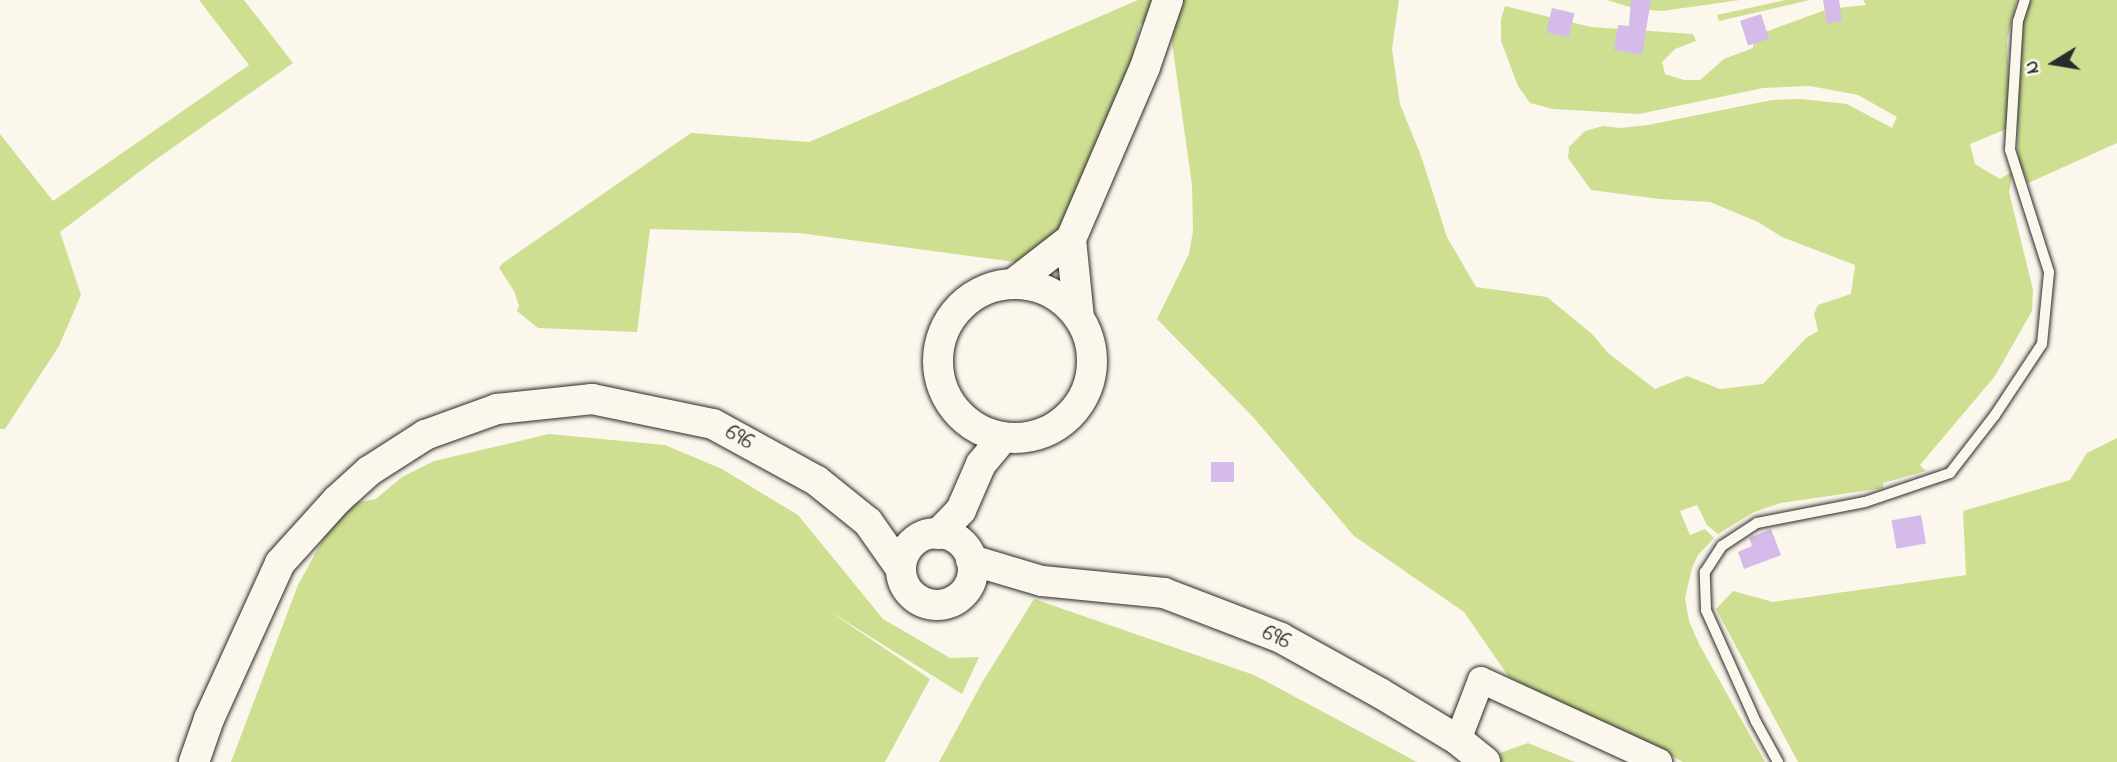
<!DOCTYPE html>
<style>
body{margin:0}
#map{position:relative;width:2117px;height:762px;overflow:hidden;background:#fbf7ec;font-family:"Indie Flower",sans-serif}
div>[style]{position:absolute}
.green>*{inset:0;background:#cedf92}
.building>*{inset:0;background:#d5bbe9;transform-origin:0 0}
.roads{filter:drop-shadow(0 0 2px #2b2b2b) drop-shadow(0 0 2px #2b2b2b)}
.service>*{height:10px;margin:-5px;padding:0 5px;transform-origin:5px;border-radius:5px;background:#fbf7ec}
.tertiary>*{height:26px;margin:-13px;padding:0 13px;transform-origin:13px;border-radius:13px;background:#fbf7ec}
.secondary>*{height:30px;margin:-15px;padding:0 15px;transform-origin:15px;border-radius:15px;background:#fbf7ec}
.secondary>.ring{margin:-15px;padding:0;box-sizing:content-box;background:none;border:30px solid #fbf7ec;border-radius:50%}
span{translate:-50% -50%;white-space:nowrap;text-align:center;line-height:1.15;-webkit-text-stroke:6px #fbf7ec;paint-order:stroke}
.street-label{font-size:24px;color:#2b2b2b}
.north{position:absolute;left:2019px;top:28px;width:70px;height:70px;-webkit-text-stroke:5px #fbf7ec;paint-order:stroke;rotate:259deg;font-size:19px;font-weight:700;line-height:28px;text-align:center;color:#2b2b2b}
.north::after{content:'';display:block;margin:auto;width:24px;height:32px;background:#2b2b2b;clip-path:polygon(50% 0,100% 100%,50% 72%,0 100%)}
</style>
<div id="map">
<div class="green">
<div style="clip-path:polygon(199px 0,244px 0,293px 63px,155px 160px,60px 232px,81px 295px,59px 346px,5px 429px,0 429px,0 134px,53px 201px,249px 65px)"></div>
<div style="clip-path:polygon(1138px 0,1165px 0,1164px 32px,1140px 23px,1111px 171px,1074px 270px,799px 233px,650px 229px,637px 332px,538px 328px,517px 311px,519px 306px,514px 291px,499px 268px,503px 263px,691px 133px,809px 142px)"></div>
<div style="clip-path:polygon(1176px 0,1399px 0,1392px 49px,1400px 104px,1421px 156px,1447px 237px,1476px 287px,1547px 297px,1592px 334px,1608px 353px,1655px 389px,1687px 376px,1720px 389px,1763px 384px,1806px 338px,1818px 331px,1814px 314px,1818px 305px,1851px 294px,1855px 265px,1782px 237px,1758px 222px,1710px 202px,1660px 199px,1591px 190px,1568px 158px,1569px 147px,1585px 131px,1603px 126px,1620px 128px,1648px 125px,1772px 100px,1801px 99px,1847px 104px,1892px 128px,1897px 117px,1858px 95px,1810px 86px,1763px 88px,1639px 114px,1553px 109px,1530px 103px,1518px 86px,1501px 41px,1501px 19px,1505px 6px,1591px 27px,1693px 34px,1696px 41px,1675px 49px,1662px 62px,1665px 74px,1684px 80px,1700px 80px,1724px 59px,1753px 48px,1754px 36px,1828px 9px,1866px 5px,1863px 0,2017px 0,2007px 40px,2011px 127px,1970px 144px,1975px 164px,2000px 179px,2013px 171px,2009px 192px,2033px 290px,2032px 311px,1995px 376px,1920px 465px,1926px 471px,1883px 483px,1883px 488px,1781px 503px,1754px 512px,1718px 534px,1707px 525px,1697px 505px,1680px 511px,1690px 535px,1705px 529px,1714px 538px,1698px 555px,1692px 568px,1685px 598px,1689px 621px,1699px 644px,1765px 762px,1683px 762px,1639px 739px,1594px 722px,1509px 677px,1464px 612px,1354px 536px,1253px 417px,1157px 319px,1189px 254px,1193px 231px,1192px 185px,1172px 43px)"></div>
<div style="clip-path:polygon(1607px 0,1740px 0,1662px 11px,1636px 9px)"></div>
<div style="clip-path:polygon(1786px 0,1810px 0,1719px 21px,1717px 15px)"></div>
<div style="clip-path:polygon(2027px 0,2117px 0,2117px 143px,2028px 183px,2018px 161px,2017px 85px,2018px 40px)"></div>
<div style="clip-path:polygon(549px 434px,665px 445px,722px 469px,798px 515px,883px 619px,950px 658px,979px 657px,962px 694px,826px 609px,930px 679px,885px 762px,231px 762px,298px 585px,323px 539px,350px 504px,376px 499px,402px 477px,434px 461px)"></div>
<div style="clip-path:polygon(2117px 438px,2117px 762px,1798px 762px,1716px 609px,1733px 591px,1773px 602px,1966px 575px,1963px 511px,2070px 480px,2087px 453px)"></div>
<div style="clip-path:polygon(1034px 599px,1254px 675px,1417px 762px,939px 762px,983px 681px)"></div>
<div style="clip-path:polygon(1528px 743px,1575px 762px,1475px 762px)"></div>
</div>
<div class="building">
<div style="clip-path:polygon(1631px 0,1651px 0,1642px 55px,1614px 50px,1618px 25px,1629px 26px)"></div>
<div style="clip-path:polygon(1823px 0,1839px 0,1842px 21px,1827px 24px)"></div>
<div style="left:1552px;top:8px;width:23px;height:25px;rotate:13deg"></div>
<div style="left:1761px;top:14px;width:26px;height:22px;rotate:72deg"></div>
<div style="left:1211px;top:462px;width:23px;height:20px"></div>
<div style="left:1921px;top:515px;width:29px;height:30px;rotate:80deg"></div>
<div style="clip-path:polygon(1771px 529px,1781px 555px,1744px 569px,1738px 552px,1752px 546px,1749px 538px)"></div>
</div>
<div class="roads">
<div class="service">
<div style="left:1778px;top:762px;width:46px;rotate:-118.8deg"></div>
<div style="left:1756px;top:722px;width:123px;rotate:-114.1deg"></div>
<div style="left:1706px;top:610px;width:38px;rotate:-92deg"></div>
<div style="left:1705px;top:572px;width:31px;rotate:-57deg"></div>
<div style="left:1722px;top:546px;width:42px;rotate:-33.3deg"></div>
<div style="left:1757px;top:523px;width:110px;rotate:-11deg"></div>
<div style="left:1865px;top:502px;width:90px;rotate:-18.8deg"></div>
<div style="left:1950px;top:473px;width:73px;rotate:-52.2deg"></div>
<div style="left:1995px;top:415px;width:85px;rotate:-56.5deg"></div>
<div style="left:2042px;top:344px;width:72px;rotate:-84.4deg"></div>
<div style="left:2049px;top:272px;width:128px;rotate:-107.7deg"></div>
<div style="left:2010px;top:150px;width:129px;rotate:-86.5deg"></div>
<div style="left:2018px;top:21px;width:22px;rotate:-72deg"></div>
</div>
<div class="tertiary">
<div style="left:1458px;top:740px;width:64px;rotate:-69deg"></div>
<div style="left:1481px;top:680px;width:196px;rotate:24.7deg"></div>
</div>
<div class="secondary">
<div style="left:1014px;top:283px;width:72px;rotate:-37.7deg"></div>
<div class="ring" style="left:938px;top:284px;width:124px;height:124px"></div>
<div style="left:1079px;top:318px;width:79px;rotate:-95.8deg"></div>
<div style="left:1071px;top:239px;width:187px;rotate:-66.7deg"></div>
<div style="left:1145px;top:67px;width:71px;rotate:-71.1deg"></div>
<div class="ring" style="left:901px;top:533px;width:42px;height:42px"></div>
<div style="left:938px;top:534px;width:33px;rotate:-46deg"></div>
<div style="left:961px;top:510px;width:50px;rotate:-66.5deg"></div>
<div style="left:981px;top:464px;width:35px;rotate:-50deg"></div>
<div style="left:971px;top:560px;width:74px;rotate:16.5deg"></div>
<div style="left:1042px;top:581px;width:123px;rotate:5.6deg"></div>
<div style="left:1164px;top:593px;width:125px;rotate:21deg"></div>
<div style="left:1281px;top:638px;width:113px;rotate:29.1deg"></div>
<div style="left:1380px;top:693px;width:91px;rotate:31.1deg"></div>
<div style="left:1458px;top:740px;width:35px;rotate:39deg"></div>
<div style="left:194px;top:762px;width:46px;rotate:-70.8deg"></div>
<div style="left:209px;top:719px;width:171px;rotate:-65.5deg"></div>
<div style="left:280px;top:563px;width:85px;rotate:-47.9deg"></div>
<div style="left:337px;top:500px;width:43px;rotate:-42.2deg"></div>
<div style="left:369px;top:471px;width:67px;rotate:-32.7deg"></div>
<div style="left:425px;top:435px;width:77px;rotate:-19.9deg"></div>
<div style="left:497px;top:409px;width:96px;rotate:-6deg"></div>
<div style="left:592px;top:399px;width:124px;rotate:11.7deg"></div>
<div style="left:713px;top:424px;width:119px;rotate:28.7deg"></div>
<div style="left:817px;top:481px;width:65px;rotate:38.8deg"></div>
<div style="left:868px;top:522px;width:57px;rotate:54.9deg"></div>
</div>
</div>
<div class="street-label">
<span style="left:739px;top:438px;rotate:29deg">696</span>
<span style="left:1276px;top:638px;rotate:24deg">696</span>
</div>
<div class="north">N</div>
</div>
